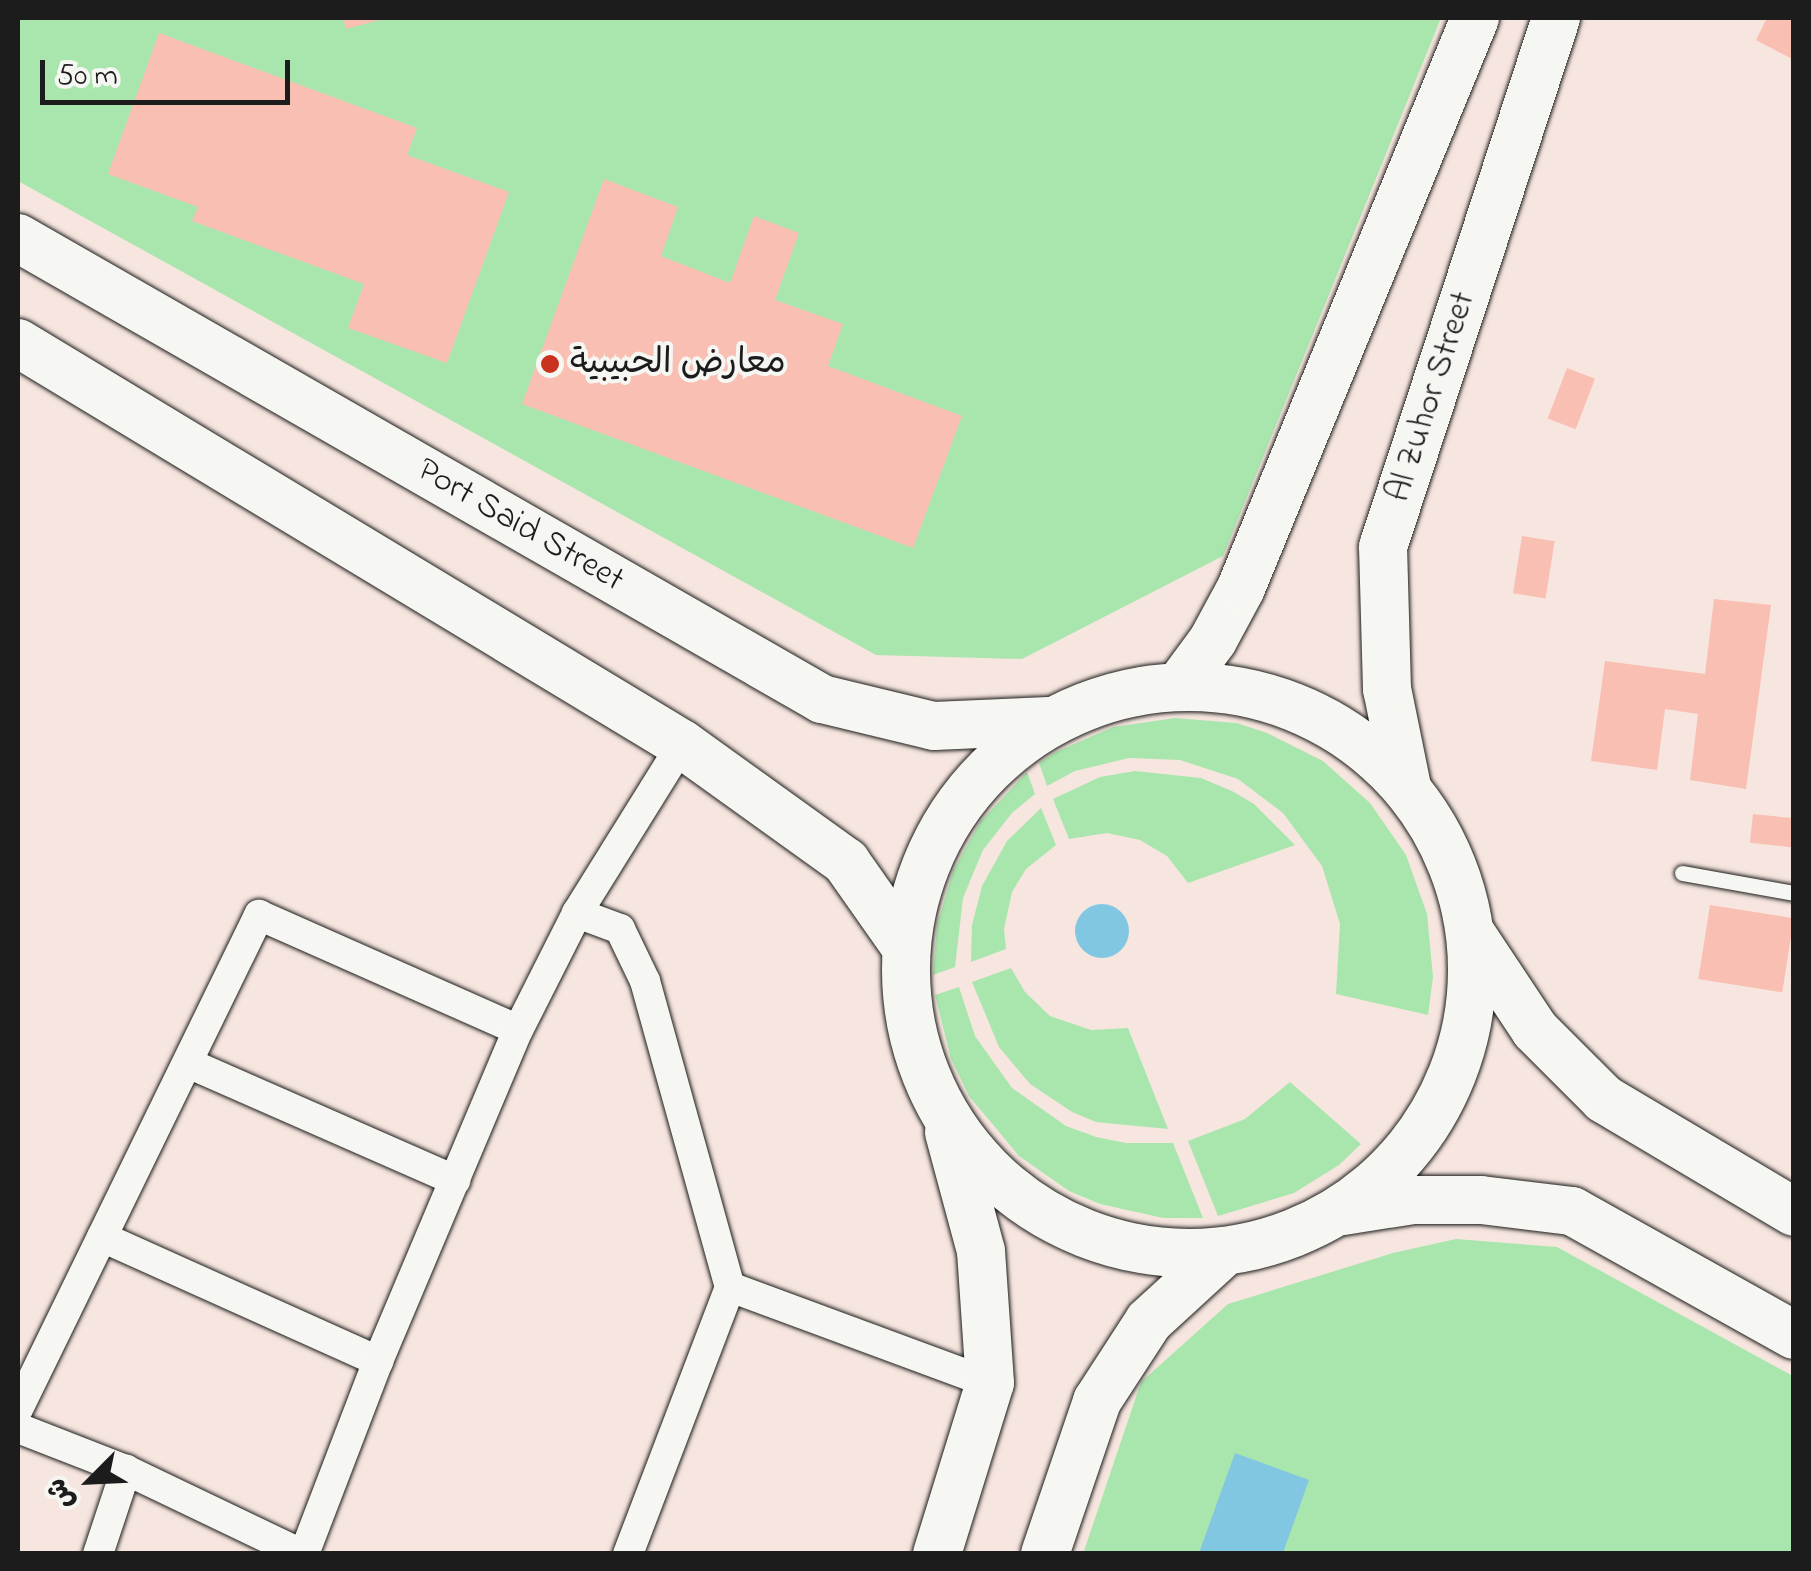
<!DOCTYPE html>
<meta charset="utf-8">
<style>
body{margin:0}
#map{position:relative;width:1811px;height:1571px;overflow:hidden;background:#f7e6df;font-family:"Indie Flower","Playpen Sans Arabic",sans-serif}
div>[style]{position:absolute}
.green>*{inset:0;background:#a9e6ad}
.water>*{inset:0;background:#81c7e2}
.round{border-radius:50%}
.building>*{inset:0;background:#f9bfb3;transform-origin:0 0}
.roads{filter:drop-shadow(0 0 2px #1c1c1c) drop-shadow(0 0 2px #1c1c1c)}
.service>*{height:15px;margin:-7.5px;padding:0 7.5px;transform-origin:7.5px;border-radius:7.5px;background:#f6f6f2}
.minor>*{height:30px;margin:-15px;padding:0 15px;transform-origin:15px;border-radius:15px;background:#f6f6f2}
.primary>*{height:48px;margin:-24px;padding:0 24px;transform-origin:24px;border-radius:24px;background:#f6f6f2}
.primary>.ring{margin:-24px;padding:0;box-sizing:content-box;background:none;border:48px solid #f6f6f2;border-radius:50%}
.dots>*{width:28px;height:28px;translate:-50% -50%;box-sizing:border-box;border:5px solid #f6f6f2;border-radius:50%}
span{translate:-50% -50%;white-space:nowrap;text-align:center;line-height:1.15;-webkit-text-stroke:8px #f6f6f2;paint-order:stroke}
.poi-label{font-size:35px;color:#1c1c1c}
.left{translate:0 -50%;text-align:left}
.street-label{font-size:35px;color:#1c1c1c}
.frame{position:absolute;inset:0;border:20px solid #1c1c1c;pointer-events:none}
.north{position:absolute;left:40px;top:1431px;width:100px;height:100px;-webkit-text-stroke:8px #f6f6f2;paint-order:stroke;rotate:246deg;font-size:28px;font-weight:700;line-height:40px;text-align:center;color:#1c1c1c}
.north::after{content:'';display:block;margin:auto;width:35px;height:45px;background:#1c1c1c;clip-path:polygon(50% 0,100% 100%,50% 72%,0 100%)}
.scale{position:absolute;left:40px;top:60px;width:250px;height:45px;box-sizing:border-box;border:5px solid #1c1c1c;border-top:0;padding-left:12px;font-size:30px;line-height:35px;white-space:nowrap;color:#1c1c1c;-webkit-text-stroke:8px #f6f6f2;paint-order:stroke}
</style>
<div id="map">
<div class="green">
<div style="clip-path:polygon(18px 18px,1441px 18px,1223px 556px,1022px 659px,876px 655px,18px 181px)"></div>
<div style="clip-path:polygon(1175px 718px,1237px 723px,1267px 733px,1323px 761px,1370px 803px,1406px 855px,1427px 914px,1433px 977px,1428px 1015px,1336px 994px,1340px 924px,1322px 866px,1283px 813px,1238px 779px,1180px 760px,1129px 758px,1075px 771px,1047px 786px,1039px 763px,1056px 752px,1113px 727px)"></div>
<div style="clip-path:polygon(1135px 771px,1201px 778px,1232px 791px,1254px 804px,1295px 845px,1188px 883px,1167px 856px,1140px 840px,1107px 833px,1069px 839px,1053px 799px,1100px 777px)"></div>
<div style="clip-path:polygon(1027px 772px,1035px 794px,1012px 813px,983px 850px,963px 898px,955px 967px,933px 975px,937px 925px,953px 871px,980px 822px)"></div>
<div style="clip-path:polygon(1041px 808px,1056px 845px,1026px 869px,1012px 892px,1004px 929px,1006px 949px,971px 962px,972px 925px,982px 886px,1007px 841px)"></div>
<div style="clip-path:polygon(1011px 968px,1025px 992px,1050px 1016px,1091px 1030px,1128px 1028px,1168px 1129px,1096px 1122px,1072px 1112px,1030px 1084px,999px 1047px,972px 982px)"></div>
<div style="clip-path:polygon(959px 987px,975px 1036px,1012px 1088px,1066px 1126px,1096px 1137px,1126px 1143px,1173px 1143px,1203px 1218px,1163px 1218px,1100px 1204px,1069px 1191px,1019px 1156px,969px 1096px,951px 1059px,935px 995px)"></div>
<div style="clip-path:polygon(1290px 1082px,1361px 1144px,1339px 1165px,1294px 1193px,1218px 1216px,1188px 1141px,1245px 1119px)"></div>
<div style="clip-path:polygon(1456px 1239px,1557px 1247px,1793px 1376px,1793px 1553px,1083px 1554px,1141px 1382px,1228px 1304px,1393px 1253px)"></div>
</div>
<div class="water">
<div class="round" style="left:1075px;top:904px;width:54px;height:54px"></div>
<div style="clip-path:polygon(1235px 1453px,1309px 1480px,1283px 1553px,1199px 1553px)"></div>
</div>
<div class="building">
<div style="clip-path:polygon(343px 18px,382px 18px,383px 19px,346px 29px)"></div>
<div style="clip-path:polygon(1767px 18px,1794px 18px,1794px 60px,1756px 40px)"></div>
<div style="clip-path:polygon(159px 33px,417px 128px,407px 155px,509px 192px,447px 363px,348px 328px,364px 284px,192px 221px,198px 207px,108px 174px)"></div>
<div style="clip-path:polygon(604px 179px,678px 207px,661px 256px,730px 283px,754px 216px,799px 233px,775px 300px,843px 324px,828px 366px,962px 416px,913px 548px,522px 404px)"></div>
<div style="left:1567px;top:368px;width:30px;height:54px;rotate:21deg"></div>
<div style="left:1522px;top:536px;width:33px;height:58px;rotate:9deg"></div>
<div style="clip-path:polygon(1714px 599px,1771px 605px,1746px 789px,1690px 780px,1698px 714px,1665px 709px,1657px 770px,1591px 761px,1605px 661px,1705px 674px)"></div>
<div style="left:1753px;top:814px;width:41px;height:29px;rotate:6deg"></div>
<div style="left:1710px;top:905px;width:85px;height:75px;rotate:9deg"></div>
</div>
<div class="roads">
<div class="service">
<div style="left:1682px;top:873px;width:114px;rotate:10.1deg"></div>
</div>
<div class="minor">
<div style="left:577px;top:913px;width:46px;rotate:20.4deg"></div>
<div style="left:620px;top:929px;width:58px;rotate:64.3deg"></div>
<div style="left:645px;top:981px;width:318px;rotate:74.5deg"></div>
<div style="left:730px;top:1287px;width:286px;rotate:110.9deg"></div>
<div style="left:188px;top:1063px;width:292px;rotate:23.7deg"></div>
<div style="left:102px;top:1237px;width:303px;rotate:24.2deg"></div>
<div style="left:730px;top:1287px;width:277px;rotate:20.3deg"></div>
<div style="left:18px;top:1409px;width:550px;rotate:-63.99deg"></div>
<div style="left:259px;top:915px;width:283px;rotate:23.9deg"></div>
<div style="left:18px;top:1428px;width:116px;rotate:21.3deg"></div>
<div style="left:126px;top:1470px;width:194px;rotate:25.6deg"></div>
<div style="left:98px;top:1554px;width:89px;rotate:-71.6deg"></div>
<div style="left:304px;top:1554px;width:207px;rotate:-69deg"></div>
<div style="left:378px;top:1361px;width:359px;rotate:-67.1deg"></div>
<div style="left:518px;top:1030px;width:131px;rotate:-63.2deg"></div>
<div style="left:577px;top:913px;width:199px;rotate:-58.1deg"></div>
</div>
<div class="primary">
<div style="left:18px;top:238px;width:927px;rotate:29.83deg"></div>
<div style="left:822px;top:699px;width:115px;rotate:13.6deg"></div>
<div style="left:934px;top:726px;width:115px;rotate:-2.5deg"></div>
<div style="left:18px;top:343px;width:776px;rotate:31.13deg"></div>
<div style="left:682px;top:744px;width:202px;rotate:35.7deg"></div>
<div style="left:846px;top:862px;width:103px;rotate:54.9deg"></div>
<div style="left:1180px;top:685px;width:56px;rotate:-53.7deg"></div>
<div style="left:1213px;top:640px;width:59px;rotate:-61.7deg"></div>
<div style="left:1241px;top:588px;width:616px;rotate:-67.68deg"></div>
<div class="ring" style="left:906px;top:687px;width:518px;height:518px"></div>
<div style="left:1407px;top:787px;width:100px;rotate:-101.5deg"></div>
<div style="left:1387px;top:689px;width:142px;rotate:-91.6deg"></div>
<div style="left:1383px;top:547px;width:557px;rotate:-71.89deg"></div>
<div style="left:1472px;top:935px;width:114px;rotate:56.4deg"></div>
<div style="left:1535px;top:1030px;width:98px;rotate:45deg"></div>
<div style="left:1604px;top:1099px;width:221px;rotate:30.7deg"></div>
<div style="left:1343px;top:1211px;width:71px;rotate:-8.9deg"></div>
<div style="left:1413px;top:1200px;width:68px"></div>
<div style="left:1481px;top:1200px;width:92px;rotate:6.9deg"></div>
<div style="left:1572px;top:1211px;width:254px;rotate:29.2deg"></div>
<div style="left:937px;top:1554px;width:179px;rotate:-72.8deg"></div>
<div style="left:990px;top:1383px;width:132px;rotate:-93.9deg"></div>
<div style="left:981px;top:1251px;width:123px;rotate:-105.1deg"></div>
<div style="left:1045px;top:1554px;width:162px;rotate:-71.2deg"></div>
<div style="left:1097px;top:1401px;width:95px;rotate:-57deg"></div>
<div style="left:1149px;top:1321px;width:99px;rotate:-42.5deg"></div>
</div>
</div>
<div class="dots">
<div style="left:550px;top:364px;background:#c8321e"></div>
</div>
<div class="poi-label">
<span class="left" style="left:570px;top:364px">معارض الحبيبية</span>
</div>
<div class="street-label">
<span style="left:1432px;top:397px;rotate:-72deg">Al Zuhor Street</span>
<span style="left:520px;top:526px;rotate:30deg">Port Said Street</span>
</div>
<div class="frame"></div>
<div class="north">ش</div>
<div class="scale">50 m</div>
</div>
